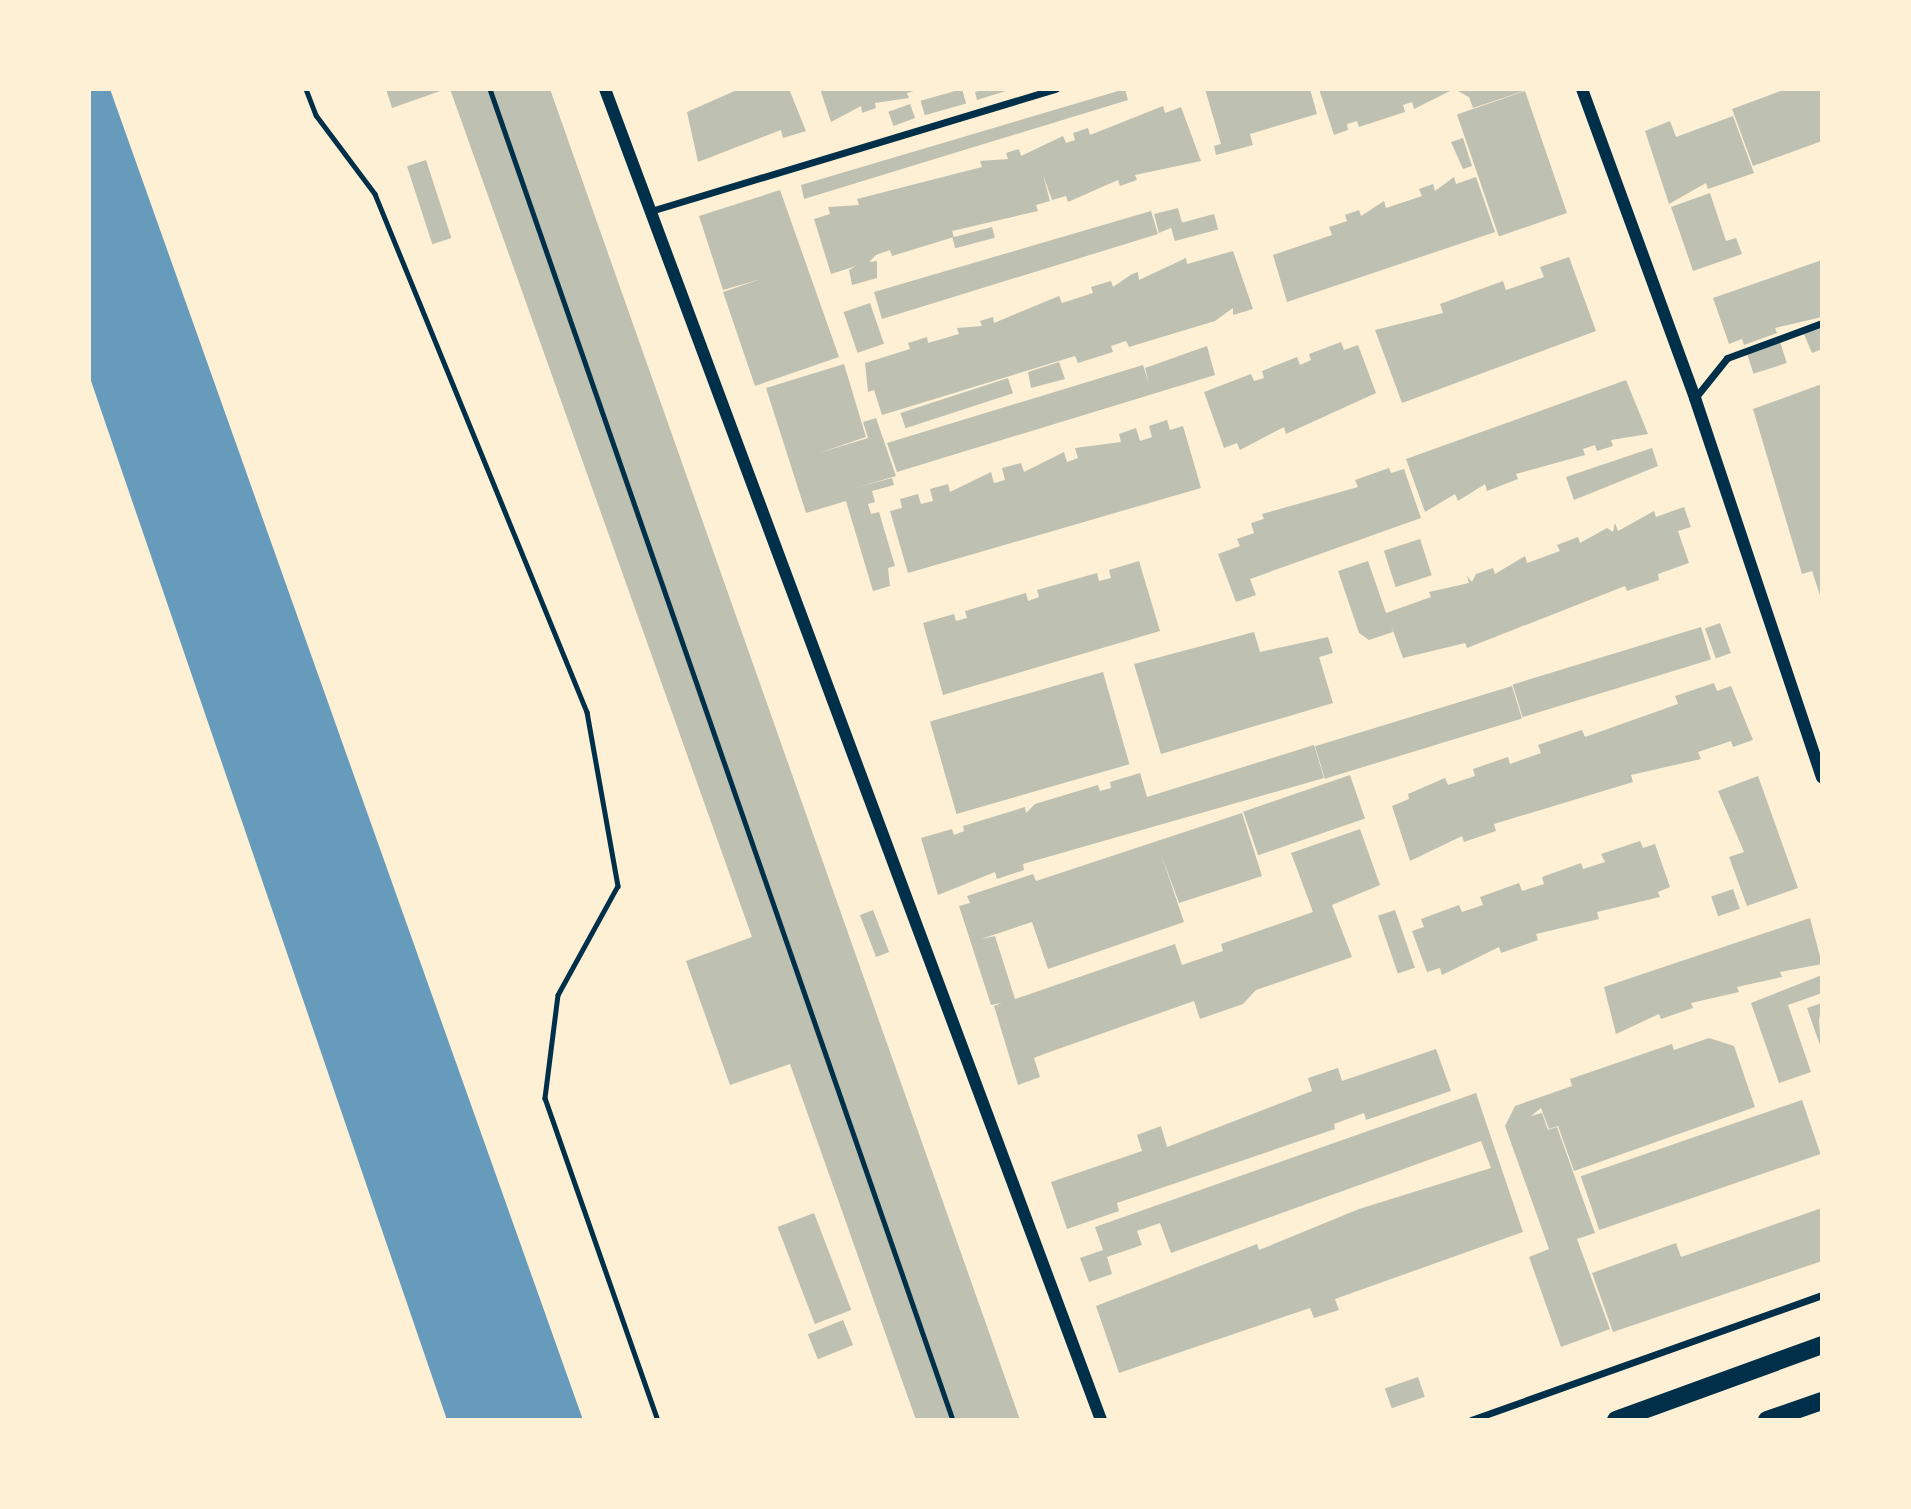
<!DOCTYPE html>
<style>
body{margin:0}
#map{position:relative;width:1911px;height:1509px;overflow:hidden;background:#fdf0d5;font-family:"IBM Plex Sans",sans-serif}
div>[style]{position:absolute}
.water>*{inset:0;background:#669bbc}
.building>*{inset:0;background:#bec0b2;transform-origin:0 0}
.path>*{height:4.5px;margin:-2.25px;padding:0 2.25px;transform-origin:2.25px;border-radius:2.25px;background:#003049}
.minor>*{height:7px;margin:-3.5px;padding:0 3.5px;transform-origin:3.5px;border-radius:3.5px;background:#003049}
.tertiary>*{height:12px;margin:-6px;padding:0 6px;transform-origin:6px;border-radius:6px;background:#003049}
.primary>*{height:18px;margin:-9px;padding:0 9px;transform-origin:9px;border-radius:9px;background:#003049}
span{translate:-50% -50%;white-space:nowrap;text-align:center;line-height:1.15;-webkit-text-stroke:7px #fdf0d5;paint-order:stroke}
.frame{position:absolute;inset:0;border:91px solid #fdf0d5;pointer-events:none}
</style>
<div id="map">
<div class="water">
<div style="clip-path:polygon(89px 89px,110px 89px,583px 1420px,447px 1420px,89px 375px)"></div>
</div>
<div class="building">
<div style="clip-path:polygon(386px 89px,443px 89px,443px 90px,392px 108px)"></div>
<div style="clip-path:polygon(450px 89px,550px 89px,1020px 1420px,916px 1420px,790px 1064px,730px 1085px,686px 961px,752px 937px)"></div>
<div style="clip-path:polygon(739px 89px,789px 89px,806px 131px,783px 138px,781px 130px,698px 162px,687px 112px)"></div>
<div style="clip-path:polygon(820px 89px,917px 89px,917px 90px,907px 93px,909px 98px,875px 103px,876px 108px,862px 113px,861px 106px,831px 122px)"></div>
<div style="left:962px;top:89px;width:15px;height:43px;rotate:74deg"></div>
<div style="clip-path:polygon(984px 89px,1009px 89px,1009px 90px,977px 100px,975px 92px)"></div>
<div style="clip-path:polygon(1125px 89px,1128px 100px,804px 199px,801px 185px)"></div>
<div style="clip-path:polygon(1205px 89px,1310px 89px,1317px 114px,1250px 134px,1253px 145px,1216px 155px,1214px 146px,1221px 144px)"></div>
<div style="clip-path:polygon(1319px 89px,1527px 89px,1527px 90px,1473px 108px,1469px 97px,1454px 89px,1414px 109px,1412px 102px,1403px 105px,1405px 112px,1359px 127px,1357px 121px,1347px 124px,1348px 130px,1334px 135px)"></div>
<div style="clip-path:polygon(1786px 89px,1822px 89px,1822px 141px,1753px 166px,1732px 109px)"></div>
<div style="left:1525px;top:91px;width:129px;height:72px;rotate:71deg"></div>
<div style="left:910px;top:104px;width:15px;height:23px;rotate:70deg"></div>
<div style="clip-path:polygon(1163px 106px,1165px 113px,1181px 107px,1201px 161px,1135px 175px,1137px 180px,1120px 186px,1118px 180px,1068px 202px,1066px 196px,1052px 200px,1043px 175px,1050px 201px,1036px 205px,1038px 211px,952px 231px,954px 237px,892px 256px,890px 250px,876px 255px,869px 262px,877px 261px,877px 278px,852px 285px,849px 270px,856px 266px,831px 274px,814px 219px,830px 214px,828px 207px,859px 205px,857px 199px,982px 167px,980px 161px,1008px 159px,1006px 153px,1019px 149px,1021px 156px,1063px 136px,1066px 143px,1075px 140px,1073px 133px,1088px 128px,1090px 135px)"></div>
<div style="clip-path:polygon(1733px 116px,1754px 173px,1708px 189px,1706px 183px,1669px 204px,1645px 131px,1670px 121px,1676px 137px)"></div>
<div style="clip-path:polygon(1463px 138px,1472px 166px,1463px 169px,1451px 142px)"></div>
<div style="left:426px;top:160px;width:82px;height:20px;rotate:72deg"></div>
<div style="clip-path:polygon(1454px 177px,1456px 184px,1476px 177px,1495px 232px,1287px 302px,1273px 255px,1332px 235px,1329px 227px,1347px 221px,1345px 215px,1359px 210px,1361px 216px,1384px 201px,1386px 208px,1422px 196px,1419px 189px,1433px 184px,1435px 191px)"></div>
<div style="clip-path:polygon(780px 190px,839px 357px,755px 386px,723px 292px,761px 279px,723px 290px,699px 216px)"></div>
<div style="clip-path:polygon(1710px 193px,1726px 241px,1736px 238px,1742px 254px,1693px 271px,1671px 207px)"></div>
<div style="clip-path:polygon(1178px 208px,1182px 223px,1159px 233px,1154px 214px)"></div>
<div style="clip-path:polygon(1151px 211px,1158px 234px,882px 319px,874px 292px)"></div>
<div style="left:1214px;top:214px;width:16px;height:45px;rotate:75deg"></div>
<div style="left:992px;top:227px;width:11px;height:41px;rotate:75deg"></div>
<div style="clip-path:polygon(1233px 251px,1253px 309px,1233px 315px,1233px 308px,1215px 321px,1129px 347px,1126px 341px,1111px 346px,1113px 352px,1078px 363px,1075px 356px,882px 415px,874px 390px,868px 392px,865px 363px,910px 349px,908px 343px,927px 337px,928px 343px,959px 334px,957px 328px,982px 326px,980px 321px,993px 317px,994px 323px,1059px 296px,1062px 303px,1093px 293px,1091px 287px,1111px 281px,1113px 287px,1132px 274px,1138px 272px,1139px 280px,1186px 258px,1187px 264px)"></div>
<div style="clip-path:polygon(1569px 257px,1596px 331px,1402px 403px,1375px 330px,1443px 313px,1440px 304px,1503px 281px,1506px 290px,1544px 277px,1540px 267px)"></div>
<div style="clip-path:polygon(1822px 260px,1822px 317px,1775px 328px,1777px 333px,1744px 345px,1742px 339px,1729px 344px,1713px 298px)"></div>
<div style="left:870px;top:303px;width:43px;height:28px;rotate:71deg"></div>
<div style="clip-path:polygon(1822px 328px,1822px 349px,1812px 353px,1804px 334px)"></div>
<div style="clip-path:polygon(1341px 342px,1344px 350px,1358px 345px,1376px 393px,1286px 434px,1284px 427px,1240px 450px,1237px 443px,1224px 448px,1204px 392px,1251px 374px,1254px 381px,1264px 378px,1262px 371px,1297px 357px,1300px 365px,1311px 360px,1309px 354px)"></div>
<div style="left:1780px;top:342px;width:22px;height:35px;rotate:72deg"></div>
<div style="clip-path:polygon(1207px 346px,1215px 375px,897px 472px,887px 443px,1143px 365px,1149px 384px,1145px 368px)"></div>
<div style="clip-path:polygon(1059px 362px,1065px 379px,1031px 388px,1028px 372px)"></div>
<div style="clip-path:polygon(844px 364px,866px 437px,819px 453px,868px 438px,863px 422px,876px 418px,896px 476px,855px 488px,892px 478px,894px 485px,872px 491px,875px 502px,868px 504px,871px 514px,879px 512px,895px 566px,888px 568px,890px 586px,873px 591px,846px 501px,806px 513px,766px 388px)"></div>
<div style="left:1008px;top:378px;width:16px;height:113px;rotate:72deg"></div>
<div style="clip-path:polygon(1626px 380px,1648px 434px,1611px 440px,1613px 446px,1597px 451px,1595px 445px,1583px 449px,1585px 455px,1516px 474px,1518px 479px,1487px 491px,1485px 484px,1458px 501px,1455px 494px,1425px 512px,1406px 459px)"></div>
<div style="clip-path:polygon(1822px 384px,1822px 598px,1821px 598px,1812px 571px,1802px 574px,1753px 409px)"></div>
<div style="clip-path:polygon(1167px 420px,1170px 430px,1183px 426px,1201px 488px,908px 573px,890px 511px,902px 508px,900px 499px,918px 494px,921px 504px,933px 501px,930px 489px,948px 484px,950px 492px,991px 472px,994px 483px,1005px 480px,1002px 468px,1021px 463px,1024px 472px,1064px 452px,1067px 462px,1078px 458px,1075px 448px,1121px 442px,1119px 434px,1136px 428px,1140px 441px,1152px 437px,1149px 426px)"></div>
<div style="clip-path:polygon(1652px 448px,1658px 466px,1574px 500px,1566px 477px)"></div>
<div style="clip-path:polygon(1389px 468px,1391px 473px,1404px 469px,1421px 518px,1250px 579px,1256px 595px,1236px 602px,1218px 554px,1240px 546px,1237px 539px,1254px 533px,1251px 523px,1264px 519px,1262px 514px,1358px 487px,1355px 480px)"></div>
<div style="clip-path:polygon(1684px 507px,1691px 527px,1678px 531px,1689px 563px,1658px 574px,1659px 580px,1627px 591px,1625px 586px,1467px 648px,1465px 643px,1403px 658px,1391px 625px,1393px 632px,1369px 640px,1359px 633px,1338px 571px,1368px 561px,1386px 613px,1431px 597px,1429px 592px,1469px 583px,1467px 576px,1472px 582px,1476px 574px,1493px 568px,1495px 574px,1525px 556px,1527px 563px,1560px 551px,1557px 545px,1578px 537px,1580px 543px,1607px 528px,1613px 532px,1615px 523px,1618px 531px,1654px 511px,1656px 517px)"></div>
<div style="left:1420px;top:539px;width:38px;height:38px;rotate:72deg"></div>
<div style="clip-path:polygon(1139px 561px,1160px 631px,943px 695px,923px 623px,954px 614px,956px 621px,967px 618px,965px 611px,1026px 593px,1028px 601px,1039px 597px,1037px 590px,1097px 573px,1099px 581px,1111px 578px,1109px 570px)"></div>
<div style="left:1720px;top:623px;width:32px;height:16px;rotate:70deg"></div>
<div style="left:1701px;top:627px;width:34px;height:197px;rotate:73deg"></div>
<div style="clip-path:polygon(1254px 632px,1260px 652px,1328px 637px,1333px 653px,1319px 657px,1333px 703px,1161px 754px,1134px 664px)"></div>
<div style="left:1103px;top:672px;width:96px;height:180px;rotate:74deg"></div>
<div style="clip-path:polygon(1714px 683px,1717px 691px,1731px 686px,1753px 740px,1733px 747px,1731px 741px,1698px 752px,1701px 759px,1631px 775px,1633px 782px,1494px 824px,1496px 831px,1464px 842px,1462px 836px,1410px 861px,1392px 806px,1409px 799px,1408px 794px,1445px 778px,1448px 785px,1475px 776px,1473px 769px,1508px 757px,1510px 764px,1541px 753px,1538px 745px,1582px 730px,1585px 737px,1678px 704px,1675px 696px)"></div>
<div style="left:1512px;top:686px;width:34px;height:206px;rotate:73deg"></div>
<div style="clip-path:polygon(1314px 745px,1324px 778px,1023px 864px,1024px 870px,997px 879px,995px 872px,938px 895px,921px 838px,952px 829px,954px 835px,964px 831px,963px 826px,1025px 807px,1026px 813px,1035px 804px,1098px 785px,1100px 791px,1111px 788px,1110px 782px,1140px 773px,1147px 797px)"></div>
<div style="left:1350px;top:775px;width:46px;height:113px;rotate:71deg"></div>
<div style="clip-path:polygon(1758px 776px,1798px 888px,1747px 906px,1729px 857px,1744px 852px,1718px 791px)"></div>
<div style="clip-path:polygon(1242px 813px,1262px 876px,1179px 903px,1161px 854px,1184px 922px,1048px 969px,1032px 922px,981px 939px,995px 936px,1015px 999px,1175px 944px,1182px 965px,1223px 951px,1221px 944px,1313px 912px,1291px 853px,1360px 829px,1380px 885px,1332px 905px,1352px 957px,1256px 990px,1243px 1004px,1200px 1019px,1194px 1001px,1044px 1054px,1034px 1058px,1040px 1077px,1018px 1085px,994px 1006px,1002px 1003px,991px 1005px,959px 906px,970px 903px,967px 896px,1033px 874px,1036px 881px)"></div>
<div style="clip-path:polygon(1640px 841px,1643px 848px,1655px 844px,1670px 887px,1658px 892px,1660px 897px,1597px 912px,1599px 919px,1536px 934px,1538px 940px,1501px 953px,1499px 947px,1442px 975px,1440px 968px,1427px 972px,1412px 931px,1424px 927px,1421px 919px,1459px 905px,1462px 912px,1483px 905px,1480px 897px,1519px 883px,1522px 891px,1544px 884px,1542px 877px,1581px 863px,1583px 869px,1605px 862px,1601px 854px)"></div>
<div style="left:1733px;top:889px;width:21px;height:23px;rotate:71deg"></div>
<div style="left:873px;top:910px;width:45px;height:14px;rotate:69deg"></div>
<div style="left:1395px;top:910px;width:61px;height:18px;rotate:71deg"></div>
<div style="clip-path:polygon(1810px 918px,1822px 964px,1780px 972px,1782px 977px,1737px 987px,1739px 992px,1691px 1003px,1693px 1008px,1661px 1019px,1659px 1014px,1616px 1034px,1604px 987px)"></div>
<div style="clip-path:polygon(1822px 975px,1822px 993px,1788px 1005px,1811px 1072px,1779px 1083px,1751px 1003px)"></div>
<div style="clip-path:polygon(1822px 1003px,1819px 1020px,1821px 1048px,1807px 1008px)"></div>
<div style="clip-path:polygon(1709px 1038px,1734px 1046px,1755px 1107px,1574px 1171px,1558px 1126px,1549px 1129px,1541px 1108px,1531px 1116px,1542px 1113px,1548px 1130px,1557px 1127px,1595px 1233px,1577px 1239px,1610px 1329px,1561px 1347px,1529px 1257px,1549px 1249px,1505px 1126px,1515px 1106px,1572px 1086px,1570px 1079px,1672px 1044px,1674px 1050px)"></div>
<div style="clip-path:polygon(1436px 1049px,1451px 1091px,1366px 1120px,1364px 1113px,1334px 1124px,1335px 1129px,1117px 1203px,1119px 1211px,1067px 1229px,1051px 1182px,1142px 1151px,1137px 1135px,1161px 1126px,1167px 1147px,1312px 1091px,1308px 1078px,1338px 1068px,1342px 1081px)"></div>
<div style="clip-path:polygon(1476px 1093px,1523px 1232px,1335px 1299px,1339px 1310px,1314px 1318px,1310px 1308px,1119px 1373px,1096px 1306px,1257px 1244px,1259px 1250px,1359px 1209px,1491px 1168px,1481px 1141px,1171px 1253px,1160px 1223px,1137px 1231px,1142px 1245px,1107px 1257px,1112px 1274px,1089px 1282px,1080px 1258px,1103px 1250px,1095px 1227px)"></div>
<div style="left:1802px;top:1100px;width:57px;height:234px;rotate:71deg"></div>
<div style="clip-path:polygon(1822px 1208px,1822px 1261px,1613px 1332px,1592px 1273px,1676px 1243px,1681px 1257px)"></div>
<div style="left:814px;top:1213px;width:104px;height:39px;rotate:69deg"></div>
<div style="left:843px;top:1320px;width:27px;height:38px;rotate:68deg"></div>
<div style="left:1418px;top:1377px;width:21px;height:35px;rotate:71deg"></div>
</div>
<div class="path">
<div style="left:306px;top:89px;width:28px;rotate:69deg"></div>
<div style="left:316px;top:115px;width:99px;rotate:53.2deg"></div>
<div style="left:375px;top:194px;width:560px;rotate:67.74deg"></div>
<div style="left:587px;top:712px;width:177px;rotate:79.9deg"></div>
<div style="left:618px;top:886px;width:124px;rotate:118.8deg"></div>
<div style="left:558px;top:995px;width:104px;rotate:97.2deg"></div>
<div style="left:545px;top:1098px;width:341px;rotate:70.7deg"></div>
<div style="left:490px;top:89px;width:1409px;rotate:70.82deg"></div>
</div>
<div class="minor">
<div style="left:654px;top:210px;width:420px;rotate:-16.8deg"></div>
<div style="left:1695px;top:398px;width:51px;rotate:-51.3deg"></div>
<div style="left:1727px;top:358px;width:101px;rotate:-20.2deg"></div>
<div style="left:1471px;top:1420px;width:373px;rotate:-19.6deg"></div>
</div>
<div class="tertiary">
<div style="left:605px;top:89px;width:1420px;rotate:69.56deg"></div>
<div style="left:1582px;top:89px;width:329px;rotate:69.9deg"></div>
<div style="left:1695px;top:398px;width:400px;rotate:71.5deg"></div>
</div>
<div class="primary">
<div style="left:1616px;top:1420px;width:219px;rotate:-20deg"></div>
<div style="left:1767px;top:1420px;width:58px;rotate:-19.1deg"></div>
</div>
<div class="frame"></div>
</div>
